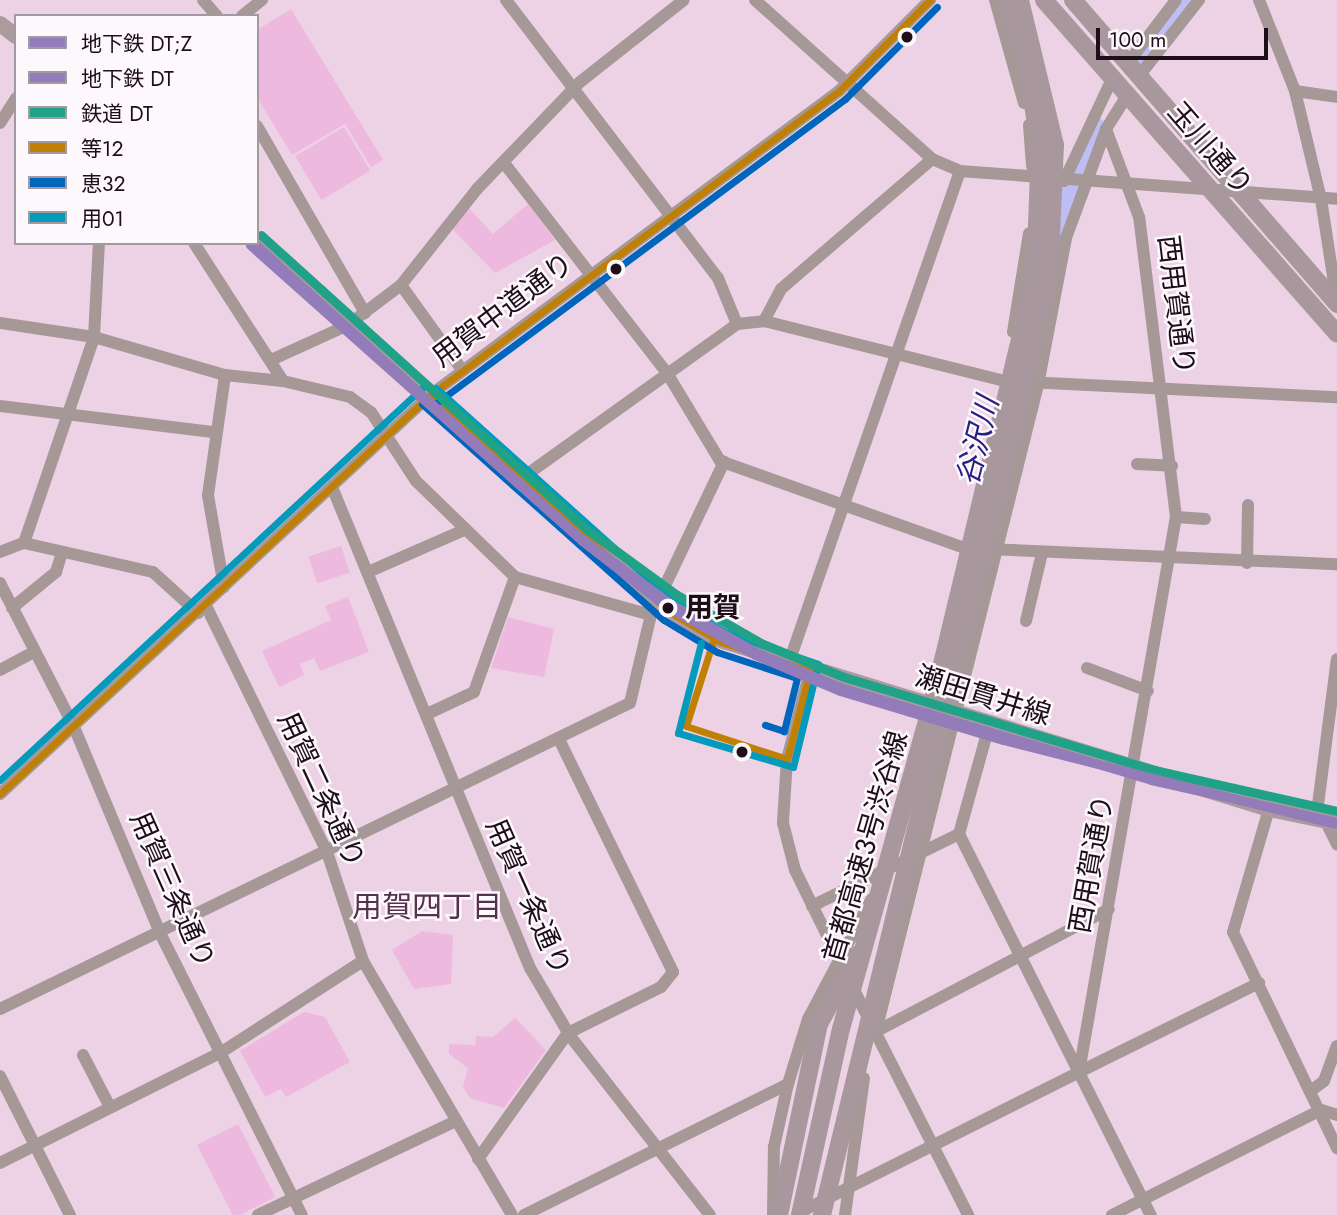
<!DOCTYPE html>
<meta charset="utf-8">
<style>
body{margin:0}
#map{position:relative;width:1337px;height:1215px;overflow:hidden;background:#ecd2e4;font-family:Jost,"Noto Sans JP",sans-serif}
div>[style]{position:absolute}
.green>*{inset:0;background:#eeb9df;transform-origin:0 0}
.river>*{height:21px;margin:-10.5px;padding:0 10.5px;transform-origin:10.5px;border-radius:10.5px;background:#bebef5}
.minor>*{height:12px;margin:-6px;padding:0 6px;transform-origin:6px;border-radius:6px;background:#a59897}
.major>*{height:16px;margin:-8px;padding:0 8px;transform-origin:8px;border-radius:8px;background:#ab9b9e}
.highway>*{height:18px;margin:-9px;padding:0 9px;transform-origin:9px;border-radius:9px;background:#a8989d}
.bus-1>*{height:7px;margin:-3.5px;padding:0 3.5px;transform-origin:3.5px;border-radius:3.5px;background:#c08006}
.bus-2>*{height:7px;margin:-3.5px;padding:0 3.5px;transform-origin:3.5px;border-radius:3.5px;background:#0065bd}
.bus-3>*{height:7px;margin:-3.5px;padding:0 3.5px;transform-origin:3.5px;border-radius:3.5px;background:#039abc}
.rail-1>*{height:9px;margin:-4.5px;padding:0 4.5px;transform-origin:4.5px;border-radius:4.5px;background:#20a288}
.metro-1>*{height:9px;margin:-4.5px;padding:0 4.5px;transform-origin:4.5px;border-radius:4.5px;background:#937cb9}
.metro-2>*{height:9px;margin:-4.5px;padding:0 4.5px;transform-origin:4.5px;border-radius:4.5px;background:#937cb9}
.dots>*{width:19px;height:19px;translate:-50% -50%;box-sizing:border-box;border:4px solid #fcf8fb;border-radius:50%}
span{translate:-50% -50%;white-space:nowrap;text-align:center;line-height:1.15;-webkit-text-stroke:5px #fcf8fb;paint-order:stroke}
.street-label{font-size:28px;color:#1d0e1a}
.stop-label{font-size:28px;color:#1d0e1a;font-weight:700}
.left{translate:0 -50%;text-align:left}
.water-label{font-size:30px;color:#261e81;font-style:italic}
.neighbourhood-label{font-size:30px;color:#57324e}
.legend{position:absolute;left:14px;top:14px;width:245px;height:231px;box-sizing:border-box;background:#fcf8fb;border:2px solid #a39aa1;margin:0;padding:9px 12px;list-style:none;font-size:21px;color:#1d0e1a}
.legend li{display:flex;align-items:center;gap:14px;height:35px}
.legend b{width:35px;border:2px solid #a39aa1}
.scale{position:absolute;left:1096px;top:28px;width:172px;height:32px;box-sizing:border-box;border:4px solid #1d0e1a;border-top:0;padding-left:9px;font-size:21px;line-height:24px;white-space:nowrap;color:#1d0e1a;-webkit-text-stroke:5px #fcf8fb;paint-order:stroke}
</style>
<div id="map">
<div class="green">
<div style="clip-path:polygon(291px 9px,383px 160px,371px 167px,345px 124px,292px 155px,257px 97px,257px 30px)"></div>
<div style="left:344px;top:127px;width:51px;height:57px;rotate:59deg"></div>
<div style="clip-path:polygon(528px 204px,555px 240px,495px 273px,451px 228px,467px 206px,493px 234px)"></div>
<div style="left:341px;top:546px;width:28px;height:34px;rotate:72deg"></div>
<div style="clip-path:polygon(348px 597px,369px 652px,320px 671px,314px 658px,300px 664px,304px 675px,279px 687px,262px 651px,331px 620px,325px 606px)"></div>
<div style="clip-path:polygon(508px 617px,554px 629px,544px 677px,491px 668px)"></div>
<div style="clip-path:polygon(422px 931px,453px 935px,451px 984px,414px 989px,392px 950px)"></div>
<div style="clip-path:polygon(304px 1012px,325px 1017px,350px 1062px,286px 1097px,281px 1089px,265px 1097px,240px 1051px)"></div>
<div style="clip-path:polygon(515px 1018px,546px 1050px,504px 1108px,470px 1098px,463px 1087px,468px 1068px,449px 1054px,449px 1044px,475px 1045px,476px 1036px,493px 1037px)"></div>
<div style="left:238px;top:1124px;width:82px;height:46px;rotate:63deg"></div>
</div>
<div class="river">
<div style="left:1142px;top:59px;width:75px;rotate:-52.1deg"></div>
<div style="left:1077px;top:172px;width:48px;rotate:-67.8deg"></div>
<div style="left:1051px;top:242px;width:59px;rotate:-70deg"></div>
</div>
<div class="minor">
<div style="left:203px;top:0;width:21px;rotate:49deg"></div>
<div style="left:506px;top:0;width:350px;rotate:52.7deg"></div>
<div style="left:718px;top:278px;width:50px;rotate:67.6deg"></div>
<div style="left:755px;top:0;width:238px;rotate:41.9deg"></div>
<div style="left:932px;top:159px;width:30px;rotate:23deg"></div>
<div style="left:960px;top:171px;width:378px;rotate:4.2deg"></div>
<div style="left:995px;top:0;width:107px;rotate:74.3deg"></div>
<div style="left:1259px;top:0;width:98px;rotate:68.4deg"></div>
<div style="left:1295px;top:91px;width:111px;rotate:76.5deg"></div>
<div style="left:1321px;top:199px;width:104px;rotate:81.2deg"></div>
<div style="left:242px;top:16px;width:26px;rotate:-39deg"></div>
<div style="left:1128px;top:63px;width:79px;rotate:-52.7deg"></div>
<div style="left:1139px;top:76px;width:97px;rotate:-51.7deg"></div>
<div style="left:1295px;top:91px;width:42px;rotate:8.1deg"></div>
<div style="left:0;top:123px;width:30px;rotate:-57deg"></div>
<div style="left:1029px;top:125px;width:41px;rotate:85.8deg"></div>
<div style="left:257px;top:126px;width:216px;rotate:60deg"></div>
<div style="left:504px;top:163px;width:266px;rotate:52.2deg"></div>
<div style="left:667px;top:373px;width:103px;rotate:58.9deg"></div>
<div style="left:720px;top:461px;width:260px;rotate:19.6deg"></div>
<div style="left:965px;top:548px;width:372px;rotate:2.5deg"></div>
<div style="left:1064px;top:181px;width:115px;rotate:-64.8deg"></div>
<div style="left:194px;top:243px;width:164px;rotate:57.2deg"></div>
<div style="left:283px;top:381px;width:69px;rotate:13.4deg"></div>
<div style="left:350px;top:397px;width:26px;rotate:36deg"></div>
<div style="left:371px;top:412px;width:82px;rotate:56.9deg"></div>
<div style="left:416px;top:481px;width:138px;rotate:44.1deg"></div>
<div style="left:515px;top:577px;width:141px;rotate:15.6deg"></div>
<div style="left:401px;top:285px;width:105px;rotate:54.3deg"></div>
<div style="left:764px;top:321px;width:36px;rotate:-62deg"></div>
<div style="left:781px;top:289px;width:199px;rotate:-40.7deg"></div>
<div style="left:0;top:323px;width:95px;rotate:8.5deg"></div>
<div style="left:94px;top:337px;width:136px;rotate:16.2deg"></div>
<div style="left:225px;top:375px;width:58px;rotate:5.9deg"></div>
<div style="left:1013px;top:332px;width:100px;rotate:-80.8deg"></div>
<div style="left:271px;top:360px;width:85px;rotate:-24.4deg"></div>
<div style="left:348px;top:325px;width:66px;rotate:-37deg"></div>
<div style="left:401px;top:285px;width:122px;rotate:-51.6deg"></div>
<div style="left:477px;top:189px;width:149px;rotate:-46.1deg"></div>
<div style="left:580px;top:82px;width:132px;rotate:-38.3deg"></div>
<div style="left:0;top:406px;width:214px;rotate:7deg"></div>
<div style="left:1137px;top:464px;width:35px;rotate:3deg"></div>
<div style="left:522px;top:478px;width:264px;rotate:-35.6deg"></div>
<div style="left:737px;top:324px;width:27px;rotate:-6deg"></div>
<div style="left:764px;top:321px;width:247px;rotate:14deg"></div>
<div style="left:1004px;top:381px;width:333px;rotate:2.8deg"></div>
<div style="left:332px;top:487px;width:520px;rotate:67.63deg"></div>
<div style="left:530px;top:968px;width:79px;rotate:59.5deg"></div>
<div style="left:570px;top:1036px;width:227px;rotate:52deg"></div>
<div style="left:1176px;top:517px;width:29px;rotate:4deg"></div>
<div style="left:24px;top:543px;width:132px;rotate:12.7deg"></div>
<div style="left:153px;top:572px;width:61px;rotate:42.3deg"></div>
<div style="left:0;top:552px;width:26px;rotate:-21deg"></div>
<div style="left:24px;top:543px;width:218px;rotate:-71.2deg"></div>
<div style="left:94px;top:337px;width:94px;rotate:-87deg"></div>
<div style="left:1247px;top:563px;width:58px;rotate:-89deg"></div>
<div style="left:368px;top:572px;width:103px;rotate:-23.6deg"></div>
<div style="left:0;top:583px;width:162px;rotate:62.8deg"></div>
<div style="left:74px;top:727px;width:225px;rotate:67.3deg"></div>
<div style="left:161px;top:935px;width:313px;rotate:63.3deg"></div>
<div style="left:224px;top:587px;width:93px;rotate:-99.9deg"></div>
<div style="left:208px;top:495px;width:121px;rotate:-81.9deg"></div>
<div style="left:206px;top:606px;width:274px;rotate:63.8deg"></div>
<div style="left:327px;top:852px;width:115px;rotate:71.7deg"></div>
<div style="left:363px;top:961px;width:294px;rotate:59.6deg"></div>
<div style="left:12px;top:608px;width:57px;rotate:-39.3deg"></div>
<div style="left:56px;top:572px;width:21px;rotate:-73deg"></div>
<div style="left:1026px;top:621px;width:70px;rotate:-76.8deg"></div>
<div style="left:788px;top:665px;width:523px;rotate:-70.8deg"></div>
<div style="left:1087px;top:668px;width:65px;rotate:20.7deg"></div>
<div style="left:0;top:670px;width:38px;rotate:-28deg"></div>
<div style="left:810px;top:671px;width:91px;rotate:104.6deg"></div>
<div style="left:787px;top:759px;width:64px;rotate:93.6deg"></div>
<div style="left:783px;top:823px;width:49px;rotate:75.7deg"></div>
<div style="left:795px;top:870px;width:107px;rotate:63.9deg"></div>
<div style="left:427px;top:714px;width:52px;rotate:-25.1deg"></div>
<div style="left:474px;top:692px;width:122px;rotate:-70.4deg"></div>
<div style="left:989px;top:726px;width:112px;rotate:105.5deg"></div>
<div style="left:959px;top:834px;width:427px;rotate:63.3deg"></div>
<div style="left:0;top:794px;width:585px;rotate:-42.85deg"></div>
<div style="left:429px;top:396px;width:511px;rotate:-36.65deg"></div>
<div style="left:839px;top:91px;width:129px;rotate:-45deg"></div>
<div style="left:1269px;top:809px;width:128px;rotate:106.3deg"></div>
<div style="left:1233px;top:932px;width:240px;rotate:64.3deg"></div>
<div style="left:1316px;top:820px;width:162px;rotate:-82.6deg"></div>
<div style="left:1326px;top:822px;width:25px;rotate:64deg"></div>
<div style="left:812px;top:906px;width:164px;rotate:-26.1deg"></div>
<div style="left:852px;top:986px;width:257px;rotate:63.1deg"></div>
<div style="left:0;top:1009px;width:700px;rotate:-25.91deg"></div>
<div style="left:630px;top:703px;width:90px;rotate:-76.6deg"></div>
<div style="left:651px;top:615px;width:170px;rotate:-64.5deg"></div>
<div style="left:877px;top:1027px;width:662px;rotate:-75.92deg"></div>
<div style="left:1038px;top:385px;width:150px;rotate:-79.2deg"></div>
<div style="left:1066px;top:238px;width:116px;rotate:-69.8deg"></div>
<div style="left:1106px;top:129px;width:41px;rotate:-57.8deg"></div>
<div style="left:875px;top:1032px;width:264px;rotate:-27.7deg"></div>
<div style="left:83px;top:1055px;width:59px;rotate:62.6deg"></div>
<div style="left:1079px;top:1072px;width:201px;rotate:-26.3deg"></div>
<div style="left:0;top:1076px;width:156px;rotate:63.3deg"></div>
<div style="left:1312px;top:1090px;width:15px;rotate:-37deg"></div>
<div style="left:1324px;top:1081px;width:37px;rotate:-70deg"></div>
<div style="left:478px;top:1159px;width:155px;rotate:-54.5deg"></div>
<div style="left:568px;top:1033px;width:104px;rotate:-26.3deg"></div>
<div style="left:661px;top:987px;width:19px;rotate:-51deg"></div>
<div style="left:673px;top:972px;width:259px;rotate:-116.1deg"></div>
<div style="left:0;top:1163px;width:246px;rotate:-26.6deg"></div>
<div style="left:220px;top:1053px;width:170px;rotate:-32.8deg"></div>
<div style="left:798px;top:1213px;width:314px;rotate:-26.6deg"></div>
<div style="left:1079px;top:1072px;width:563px;rotate:-80.09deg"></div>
<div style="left:1176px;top:517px;width:302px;rotate:-97deg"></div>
<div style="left:1139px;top:217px;width:94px;rotate:-110.6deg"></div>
<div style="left:258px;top:1215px;width:217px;rotate:-25.4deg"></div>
<div style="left:524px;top:1215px;width:295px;rotate:-26.4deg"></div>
<div style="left:773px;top:1215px;width:68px;rotate:-89.2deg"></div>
<div style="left:774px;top:1147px;width:65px;rotate:-77.5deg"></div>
<div style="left:788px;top:1084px;width:68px;rotate:-72.9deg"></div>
<div style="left:808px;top:1019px;width:135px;rotate:-62.1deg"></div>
<div style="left:845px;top:1215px;width:138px;rotate:-82.1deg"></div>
<div style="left:1112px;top:1215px;width:234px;rotate:-26.7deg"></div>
<div style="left:1321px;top:1110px;width:17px;rotate:17deg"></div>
</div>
<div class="major">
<div style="left:0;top:24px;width:20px;rotate:37deg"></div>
<div style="left:257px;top:243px;width:538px;rotate:41.84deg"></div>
<div style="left:658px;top:602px;width:67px;rotate:32.7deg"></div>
<div style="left:714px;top:638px;width:581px;rotate:17.12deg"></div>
<div style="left:1269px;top:809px;width:69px;rotate:11.6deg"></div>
</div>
<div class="highway">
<div style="left:1044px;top:0;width:444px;rotate:48.7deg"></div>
<div style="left:1073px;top:0;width:403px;rotate:49deg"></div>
<div style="left:779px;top:1215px;width:195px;rotate:-78.2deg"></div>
<div style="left:819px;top:1024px;width:80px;rotate:-60.9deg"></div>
<div style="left:800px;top:1215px;width:190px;rotate:-77.6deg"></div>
<div style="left:841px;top:1029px;width:353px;rotate:-74.4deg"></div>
<div style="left:936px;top:689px;width:424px;rotate:-76.5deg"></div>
<div style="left:1035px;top:277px;width:131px;rotate:-87.8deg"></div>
<div style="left:1040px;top:146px;width:83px;rotate:-99.7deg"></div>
<div style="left:1026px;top:64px;width:67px;rotate:-108.2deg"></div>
<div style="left:822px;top:1215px;width:960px;rotate:-76.33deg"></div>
<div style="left:1049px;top:282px;width:137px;rotate:-87.5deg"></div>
<div style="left:1055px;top:145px;width:149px;rotate:-103.6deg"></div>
</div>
<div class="bus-1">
<div style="left:429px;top:396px;width:324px;rotate:41.9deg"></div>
<div style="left:670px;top:612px;width:59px;rotate:30.5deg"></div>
<div style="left:721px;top:642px;width:94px;rotate:18deg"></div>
<div style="left:714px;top:638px;width:92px;rotate:107.7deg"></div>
<div style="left:686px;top:726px;width:106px;rotate:18.1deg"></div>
<div style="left:787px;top:759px;width:91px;rotate:-75.4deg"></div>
<div style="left:0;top:794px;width:585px;rotate:-42.85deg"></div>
<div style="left:429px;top:396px;width:511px;rotate:-36.65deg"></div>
<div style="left:839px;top:91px;width:129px;rotate:-45deg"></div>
</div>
<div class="bus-2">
<div style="left:422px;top:404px;width:324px;rotate:41.8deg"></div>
<div style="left:664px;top:620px;width:62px;rotate:31.1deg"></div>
<div style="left:717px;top:652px;width:84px;rotate:18deg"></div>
<div style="left:797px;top:678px;width:55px;rotate:103.8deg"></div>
<div style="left:784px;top:731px;width:20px;rotate:-162deg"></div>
<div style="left:435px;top:404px;width:511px;rotate:-36.65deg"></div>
<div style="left:845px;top:99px;width:130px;rotate:-45deg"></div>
</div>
<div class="bus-3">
<div style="left:436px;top:388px;width:322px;rotate:41.9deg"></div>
<div style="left:676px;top:603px;width:57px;rotate:30.6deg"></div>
<div style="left:725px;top:632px;width:98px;rotate:19deg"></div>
<div style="left:818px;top:664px;width:106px;rotate:103.6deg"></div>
<div style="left:793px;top:767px;width:120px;rotate:-163.5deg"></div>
<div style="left:678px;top:733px;width:93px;rotate:-75.7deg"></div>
<div style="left:0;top:780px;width:576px;rotate:-42.89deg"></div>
</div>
<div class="rail-1">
<div style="left:261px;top:235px;width:442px;rotate:42.1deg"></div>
<div style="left:589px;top:531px;width:109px;rotate:36deg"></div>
<div style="left:677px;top:595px;width:99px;rotate:29.7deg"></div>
<div style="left:763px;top:644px;width:87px;rotate:22.2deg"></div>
<div style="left:844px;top:677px;width:324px;rotate:16.7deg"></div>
<div style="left:1154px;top:770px;width:188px;rotate:12.6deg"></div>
</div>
<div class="metro-1">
<div style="left:254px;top:243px;width:442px;rotate:42.1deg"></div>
<div style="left:582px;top:539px;width:110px;rotate:36.1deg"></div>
<div style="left:671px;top:604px;width:100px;rotate:29.4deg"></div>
<div style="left:758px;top:653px;width:89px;rotate:22.5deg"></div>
<div style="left:840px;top:687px;width:325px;rotate:16.6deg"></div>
<div style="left:1151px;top:780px;width:191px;rotate:12.7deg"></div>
</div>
<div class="metro-2">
<div style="left:250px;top:245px;width:445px;rotate:41.7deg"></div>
<div style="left:582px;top:541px;width:108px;rotate:37.8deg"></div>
<div style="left:667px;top:607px;width:100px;rotate:28.6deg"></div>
<div style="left:755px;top:655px;width:92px;rotate:23deg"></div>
<div style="left:840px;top:691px;width:170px;rotate:16.7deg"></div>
<div style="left:1003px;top:740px;width:341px;rotate:14.2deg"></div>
</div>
<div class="dots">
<div style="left:907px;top:37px;background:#1d0e1a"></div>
<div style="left:616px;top:269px;background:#1d0e1a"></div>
<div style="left:668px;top:608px;background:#1d0e1a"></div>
<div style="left:742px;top:752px;background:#1d0e1a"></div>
</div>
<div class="street-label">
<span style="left:1210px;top:149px;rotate:49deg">玉川通り</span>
<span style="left:1176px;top:305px;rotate:83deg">西用賀通り</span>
<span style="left:503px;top:310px;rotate:-37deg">用賀中道通り</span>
<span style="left:983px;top:696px;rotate:17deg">瀬田貫井線</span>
<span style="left:321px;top:790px;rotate:65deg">用賀二条通り</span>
<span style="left:866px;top:847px;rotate:-74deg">首都高速3号渋谷線</span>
<span style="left:1092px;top:864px;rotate:-80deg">西用賀通り</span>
<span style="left:172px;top:890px;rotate:66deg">用賀三条通り</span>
<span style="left:528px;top:897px;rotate:66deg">用賀一条通り</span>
</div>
<div class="stop-label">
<span class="left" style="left:685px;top:608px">用賀</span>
</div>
<div class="water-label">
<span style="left:978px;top:441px;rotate:-76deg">谷沢川</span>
</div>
<div class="neighbourhood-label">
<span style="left:427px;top:907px">用賀四丁目</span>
</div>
<ul class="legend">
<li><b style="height:9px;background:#937cb9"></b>地下鉄 DT;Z</li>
<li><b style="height:9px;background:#937cb9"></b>地下鉄 DT</li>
<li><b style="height:9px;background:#20a288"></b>鉄道 DT</li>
<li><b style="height:9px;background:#c08006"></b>等12</li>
<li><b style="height:9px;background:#0065bd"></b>恵32</li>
<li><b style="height:9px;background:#039abc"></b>用01</li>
</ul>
<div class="scale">100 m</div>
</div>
